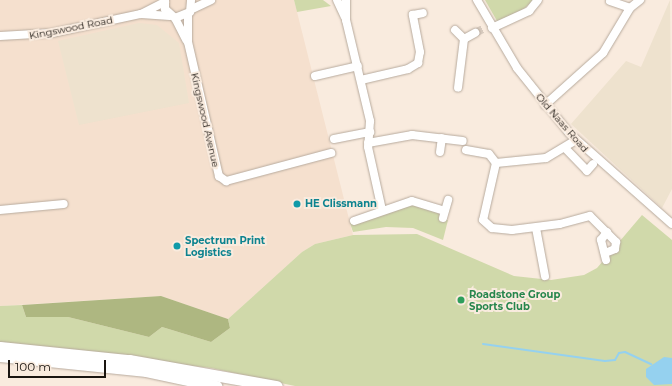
<!DOCTYPE html>
<style>
body{margin:0}
#map{position:relative;width:672px;height:386px;overflow:hidden;background:#f9ebde;font-family:Montserrat,sans-serif}
div>[style]{position:absolute}
.built>*{inset:0;background:#f5e0ce}
.industrial>*{inset:0;background:#eee2ce}
.green>*{inset:0;background:#d0d9aa}
.forest>*{inset:0;background:#aeb781}
.water>*{inset:0;background:#95d1ef}
.stream>*{height:2px;margin:-1px;padding:0 1px;transform-origin:1px;border-radius:1px;background:#95d1ef}
.minor-tunnel>*{height:8px;margin-top:-4px;transform-origin:0;background:repeating-linear-gradient(90deg,#d8cbbf 0 8px,transparent 0 12px)}
.roads{filter:drop-shadow(0 0 1px #b7aa9d) drop-shadow(0 0 1px #b7aa9d)}
.minor>*{height:8px;margin:-4px;padding:0 4px;transform-origin:4px;border-radius:4px;background:#fff}
.major>*{height:11px;margin:-5.5px;padding:0 5.5px;transform-origin:5.5px;border-radius:5.5px;background:#fff}
.dots>*{width:11px;height:11px;translate:-50% -50%;box-sizing:border-box;border:2px solid #f9ebde;border-radius:50%}
span{translate:-50% -50%;white-space:nowrap;text-align:center;line-height:1.15;-webkit-text-stroke:4px #f9ebde;paint-order:stroke}
.street-label{font-size:10px;color:#1a1510}
.culture-label{font-size:10px;color:#0d838f;font-weight:700}
.left{translate:0 -50%;text-align:left}
.leisure-label{font-size:10px;color:#27864d;font-weight:700}
.scale{position:absolute;left:8px;top:360px;width:98px;height:18px;box-sizing:border-box;border:2px solid #1a1510;border-top:0;padding-left:5px;font-size:12px;line-height:14px;white-space:nowrap;color:#1a1510;-webkit-text-stroke:3px #f9ebde;paint-order:stroke}
</style>
<div id="map">
<div class="built">
<div style="clip-path:polygon(0 0,294px 0,353px 235px,315px 244px,302px 252px,228px 319px,161px 296px,0 306px)"></div>
</div>
<div class="industrial">
<div style="clip-path:polygon(670px 0,672px 189px,662px 208px,571px 124px,626px 61px,641px 67px)"></div>
<div style="clip-path:polygon(139px 23px,157px 25px,179px 43px,189px 103px,79px 125px,58px 41px)"></div>
</div>
<div class="green">
<div style="clip-path:polygon(294px 0,323px 0,331px 6px,297px 12px)"></div>
<div style="clip-path:polygon(485px 0,534px 0,520px 12px,497px 21px)"></div>
<div style="clip-path:polygon(417px 204px,439px 211px,440px 218px,448px 220px,443px 240px,413px 228px,386px 227px,353px 232px,350px 223px,395px 207px)"></div>
<div style="clip-path:polygon(642px 215px,672px 240px,672px 386px,295px 386px,211px 368px,0 344px,0 306px,22px 305px,26px 317px,68px 317px,149px 337px,162px 327px,211px 342px,230px 328px,228px 319px,302px 252px,315px 244px,353px 235px,417px 234px,514px 276px,551px 280px,584px 275px,597px 268px)"></div>
</div>
<div class="forest">
<div style="clip-path:polygon(161px 296px,228px 319px,230px 328px,211px 342px,162px 327px,149px 337px,68px 317px,26px 317px,22px 305px)"></div>
</div>
<div class="water">
<div style="clip-path:polygon(664px 357px,672px 358px,672px 384px,654px 385px,646px 377px,646px 369px)"></div>
</div>
<div class="stream">
<div style="left:483px;top:344px;width:123px;rotate:7.9deg"></div>
<div style="left:605px;top:361px;width:10px;rotate:-6deg"></div>
<div style="left:615px;top:360px;width:8px;rotate:-60deg"></div>
<div style="left:619px;top:353px;width:6px;rotate:-9deg"></div>
<div style="left:625px;top:352px;width:29px;rotate:25deg"></div>
</div>
<div class="minor-tunnel">
<div style="left:475px;top:33px;width:9px;rotate:-27deg"></div>
</div>
<div class="roads">
<div class="minor">
<div style="left:165px;top:0;width:9px;rotate:90deg"></div>
<div style="left:165px;top:9px;width:13px;rotate:42deg"></div>
<div style="left:175px;top:18px;width:16px;rotate:-22deg"></div>
<div style="left:190px;top:12px;width:12px;rotate:-85deg"></div>
<div style="left:337px;top:0;width:19px;rotate:65deg"></div>
<div style="left:346px;top:0;width:20px;rotate:90deg"></div>
<div style="left:346px;top:20px;width:104px;rotate:76.6deg"></div>
<div style="left:370px;top:121px;width:26px;rotate:94deg"></div>
<div style="left:368px;top:147px;width:65px;rotate:77.5deg"></div>
<div style="left:477px;top:0;width:79px;rotate:59.5deg"></div>
<div style="left:517px;top:68px;width:83px;rotate:51.3deg"></div>
<div style="left:569px;top:133px;width:137px;rotate:41.5deg"></div>
<div style="left:610px;top:1px;width:21px;rotate:19deg"></div>
<div style="left:192px;top:9px;width:21px;rotate:-25deg"></div>
<div style="left:141px;top:14px;width:29px;rotate:4deg"></div>
<div style="left:188px;top:15px;width:27px;rotate:90deg"></div>
<div style="left:188px;top:42px;width:138px;rotate:77deg"></div>
<div style="left:219px;top:176px;width:9px;rotate:36deg"></div>
<div style="left:226px;top:181px;width:109px;rotate:-14.9deg"></div>
<div style="left:175px;top:18px;width:25px;rotate:63deg"></div>
<div style="left:492px;top:28px;width:41px;rotate:-24.7deg"></div>
<div style="left:529px;top:11px;width:14px;rotate:-51deg"></div>
<div style="left:455px;top:30px;width:13px;rotate:45deg"></div>
<div style="left:464px;top:39px;width:49px;rotate:97deg"></div>
<div style="left:0;top:36px;width:52px;rotate:-3.3deg"></div>
<div style="left:52px;top:33px;width:91px;rotate:-12.1deg"></div>
<div style="left:141px;top:14px;width:27px;rotate:-27deg"></div>
<div style="left:464px;top:39px;width:13px;rotate:-29deg"></div>
<div style="left:315px;top:76px;width:44px;rotate:-13.1deg"></div>
<div style="left:361px;top:80px;width:48px;rotate:-13.2deg"></div>
<div style="left:408px;top:69px;width:12px;rotate:-31deg"></div>
<div style="left:418px;top:63px;width:11px;rotate:-80deg"></div>
<div style="left:420px;top:52px;width:38px;rotate:-101deg"></div>
<div style="left:413px;top:15px;width:10px;rotate:-11deg"></div>
<div style="left:545px;top:105px;width:78px;rotate:-41.9deg"></div>
<div style="left:603px;top:53px;width:52px;rotate:-59deg"></div>
<div style="left:630px;top:8px;width:13px;rotate:-39deg"></div>
<div style="left:334px;top:139px;width:37px;rotate:-11deg"></div>
<div style="left:576px;top:140px;width:35px;rotate:149deg"></div>
<div style="left:546px;top:158px;width:50px;rotate:174.3deg"></div>
<div style="left:496px;top:163px;width:58px;rotate:102.8deg"></div>
<div style="left:483px;top:220px;width:12px;rotate:42deg"></div>
<div style="left:492px;top:228px;width:20px;rotate:6deg"></div>
<div style="left:512px;top:230px;width:48px;rotate:-7.1deg"></div>
<div style="left:560px;top:224px;width:31px;rotate:-15deg"></div>
<div style="left:590px;top:216px;width:37px;rotate:45deg"></div>
<div style="left:616px;top:242px;width:7px;rotate:98deg"></div>
<div style="left:615px;top:249px;width:11px;rotate:158deg"></div>
<div style="left:368px;top:143px;width:45px;rotate:-10.3deg"></div>
<div style="left:412px;top:135px;width:51px;rotate:6.7deg"></div>
<div style="left:566px;top:149px;width:30px;rotate:46deg"></div>
<div style="left:587px;top:171px;width:9px;rotate:-49deg"></div>
<div style="left:466px;top:150px;width:23px;rotate:10deg"></div>
<div style="left:489px;top:154px;width:11px;rotate:52deg"></div>
<div style="left:440px;top:152px;width:14px;rotate:-82deg"></div>
<div style="left:0;top:210px;width:64px;rotate:-5.4deg"></div>
<div style="left:443px;top:218px;width:19px;rotate:-74deg"></div>
<div style="left:354px;top:221px;width:61px;rotate:-19deg"></div>
<div style="left:412px;top:201px;width:34px;rotate:17deg"></div>
<div style="left:536px;top:228px;width:49px;rotate:79.4deg"></div>
<div style="left:606px;top:260px;width:21px;rotate:-104deg"></div>
<div style="left:601px;top:240px;width:10px;rotate:-53deg"></div>
</div>
<div class="major">
<div style="left:0;top:347px;width:130px;rotate:5.8deg"></div>
<div style="left:129px;top:360px;width:150px;rotate:10deg"></div>
<div style="left:0;top:356px;width:147px;rotate:5.9deg"></div>
<div style="left:146px;top:371px;width:72px;rotate:12.1deg"></div>
</div>
</div>
<div class="dots">
<div style="left:297px;top:204px;background:#0f9aa8"></div>
<div style="left:177px;top:246px;background:#0f9aa8"></div>
<div style="left:461px;top:300px;background:#2e9e5b"></div>
</div>
<div class="street-label">
<span style="left:71px;top:28px;rotate:-11deg">Kingswood Road</span>
<span style="left:205px;top:120px;rotate:77deg">Kingswood Avenue</span>
<span style="left:562px;top:123px;rotate:49deg">Old Naas Road</span>
</div>
<div class="culture-label">
<span class="left" style="left:305px;top:204px">HE Clissmann</span>
<span class="left" style="left:185px;top:246px">Spectrum Print<br>Logistics</span>
</div>
<div class="leisure-label">
<span class="left" style="left:469px;top:300px">Roadstone Group<br>Sports Club</span>
</div>
<div class="scale">100 m</div>
</div>
